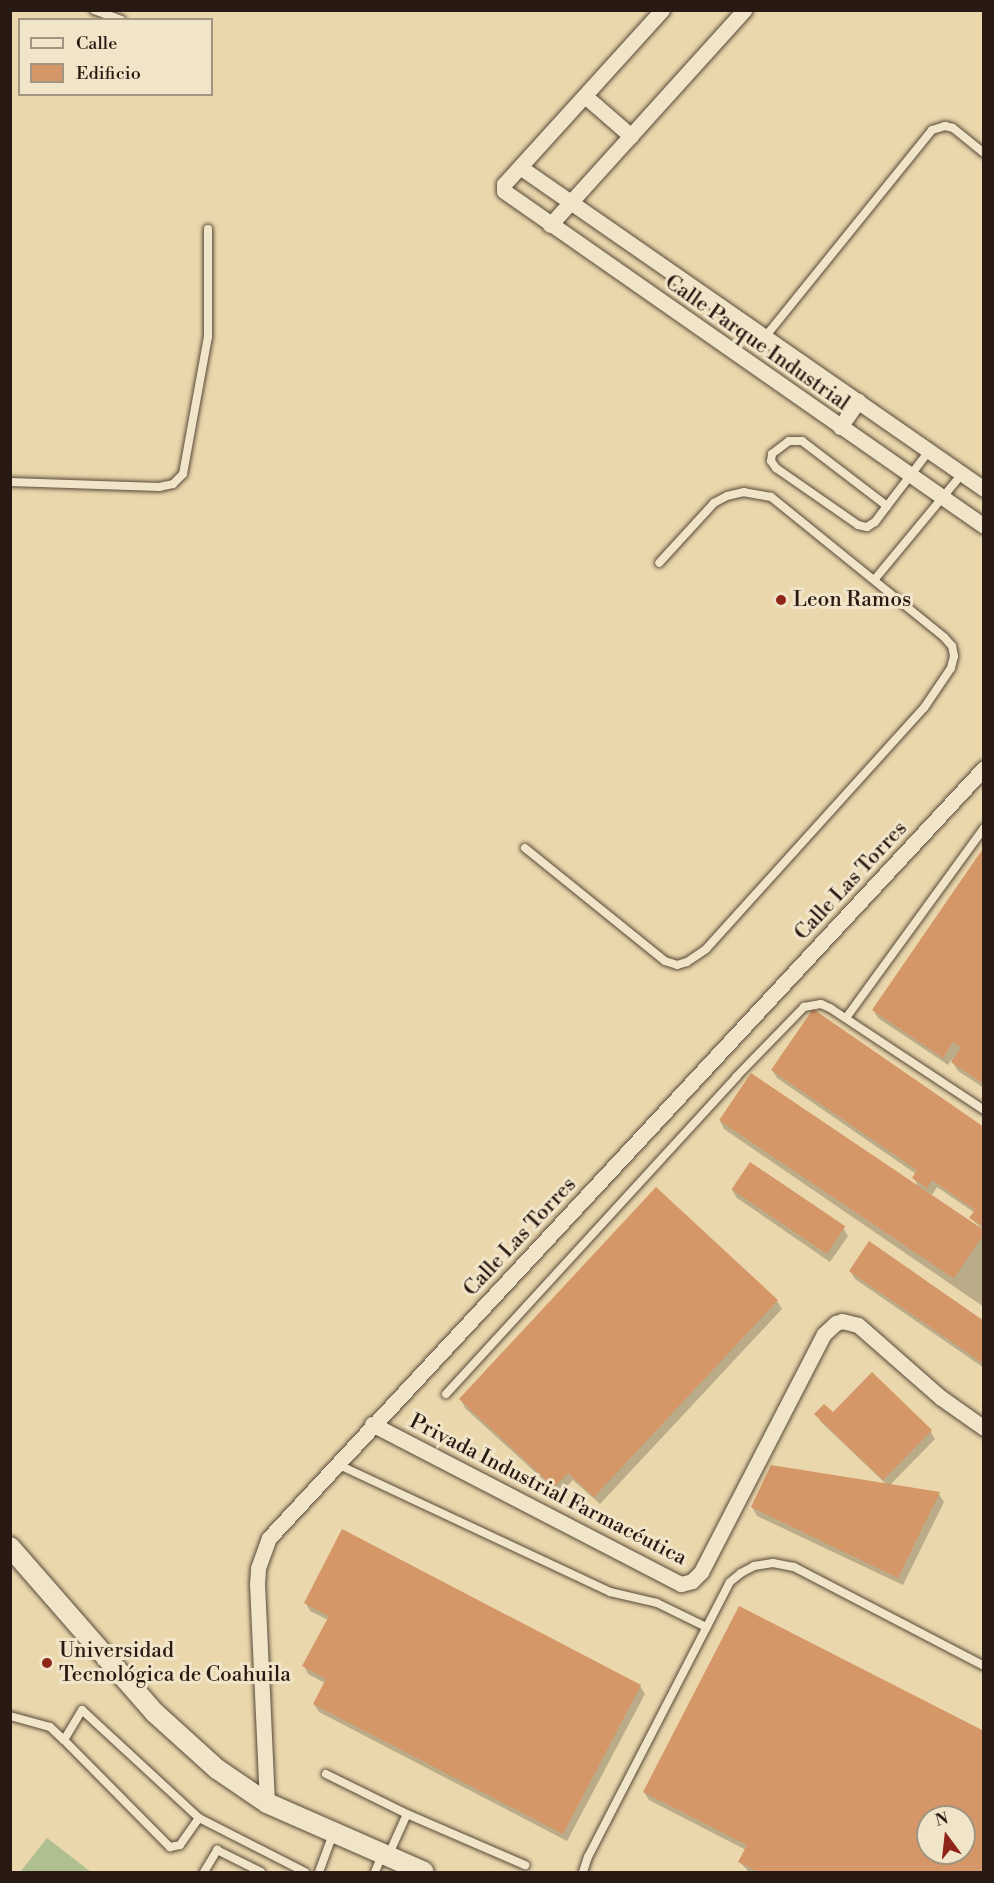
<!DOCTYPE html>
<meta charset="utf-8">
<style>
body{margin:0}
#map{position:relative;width:994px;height:1883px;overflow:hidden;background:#ead7ac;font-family:"Libre Bodoni",serif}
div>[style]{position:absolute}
.green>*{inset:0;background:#b0bf8f}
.shadow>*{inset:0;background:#0003}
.building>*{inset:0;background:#d59668;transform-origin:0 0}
.roads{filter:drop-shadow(0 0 2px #584939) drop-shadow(0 0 2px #584939)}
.service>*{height:8px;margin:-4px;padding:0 4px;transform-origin:4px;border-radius:4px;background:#f1e5c9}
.minor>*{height:15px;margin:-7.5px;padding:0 7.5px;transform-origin:7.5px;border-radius:7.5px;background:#f1e5c9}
.tertiary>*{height:20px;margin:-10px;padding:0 10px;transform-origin:10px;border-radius:10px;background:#f1e5c9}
.dots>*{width:16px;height:16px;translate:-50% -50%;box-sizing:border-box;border:3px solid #f1e5c9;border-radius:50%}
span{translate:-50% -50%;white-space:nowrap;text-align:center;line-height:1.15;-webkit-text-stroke:6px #f1e5c9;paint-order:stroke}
.street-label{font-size:21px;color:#281a13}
.poi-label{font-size:21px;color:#281a13}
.left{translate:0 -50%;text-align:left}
.frame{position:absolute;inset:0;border:12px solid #281a13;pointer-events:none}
.legend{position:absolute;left:18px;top:18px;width:195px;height:78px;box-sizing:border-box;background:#f1e5c9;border:2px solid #a19480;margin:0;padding:8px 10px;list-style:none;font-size:18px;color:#281a13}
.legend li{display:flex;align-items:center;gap:12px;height:30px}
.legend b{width:30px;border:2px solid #a19480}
.north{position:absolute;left:916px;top:1805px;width:60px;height:60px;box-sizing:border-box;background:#f1e5c9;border:2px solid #a19480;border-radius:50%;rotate:345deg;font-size:16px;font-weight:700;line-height:24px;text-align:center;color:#281a13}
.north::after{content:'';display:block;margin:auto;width:21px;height:27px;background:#8f2418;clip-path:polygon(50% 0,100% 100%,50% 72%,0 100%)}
</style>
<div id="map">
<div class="green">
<div style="clip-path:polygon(47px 1838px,91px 1872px,20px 1872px)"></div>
</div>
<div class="shadow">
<div style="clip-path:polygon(984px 850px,984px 1088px,958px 1071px,951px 1060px,948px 1065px,878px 1018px,873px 1010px)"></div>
<div style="clip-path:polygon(772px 1070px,984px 1129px,984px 1231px,971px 1218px,975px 1213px,937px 1187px,932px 1195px,918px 1186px,914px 1178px,916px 1174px,777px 1078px)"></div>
<div style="clip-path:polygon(720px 1121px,984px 1235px,984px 1307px,724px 1129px)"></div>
<div style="clip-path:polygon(732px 1190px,843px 1228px,848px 1236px,830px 1262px,737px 1198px)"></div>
<div style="clip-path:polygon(850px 1271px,984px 1323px,984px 1368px,855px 1279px)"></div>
<div style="clip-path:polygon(777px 1301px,782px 1309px,600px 1504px,573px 1480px,559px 1494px,465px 1408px,461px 1399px)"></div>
<div style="clip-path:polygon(816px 1414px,930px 1431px,935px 1439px,889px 1486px,939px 1494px,944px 1502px,903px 1585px,757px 1516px,752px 1507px,887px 1485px,821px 1422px)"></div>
<div style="clip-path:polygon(306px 1603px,640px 1686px,645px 1694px,567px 1841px,319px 1712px,314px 1704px,325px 1683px,308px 1674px,304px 1666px,328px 1620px,310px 1611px)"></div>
<div style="clip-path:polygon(evenodd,984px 1733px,984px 1872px,749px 1872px,740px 1862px,746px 1850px,649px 1800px,644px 1792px,984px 1733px,928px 1817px,964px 1817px,964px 1853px,928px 1853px,928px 1817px)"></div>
</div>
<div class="building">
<div style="clip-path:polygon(984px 847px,984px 1084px,951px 1062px,961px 1048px,953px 1042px,943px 1058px,872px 1010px)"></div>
<div style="clip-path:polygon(813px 1009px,984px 1127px,984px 1227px,969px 1218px,975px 1210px,932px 1180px,927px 1188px,912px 1178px,917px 1170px,771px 1070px)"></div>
<div style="left:751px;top:1073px;width:283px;height:57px;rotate:34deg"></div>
<div style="left:750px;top:1162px;width:115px;height:33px;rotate:34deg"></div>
<div style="clip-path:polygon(656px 1187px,778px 1300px,594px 1497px,568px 1473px,554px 1487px,459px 1399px)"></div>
<div style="clip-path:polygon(869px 1241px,984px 1321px,984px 1364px,849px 1271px)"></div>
<div style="clip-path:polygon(872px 1372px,932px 1430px,883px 1480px,814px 1414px,824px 1404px,833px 1412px)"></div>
<div style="clip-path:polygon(771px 1465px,940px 1492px,898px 1578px,751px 1507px)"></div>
<div style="clip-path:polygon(342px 1529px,641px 1685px,563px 1834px,313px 1704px,326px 1679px,302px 1666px,329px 1616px,304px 1603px)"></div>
<div style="clip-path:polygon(evenodd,739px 1606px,984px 1731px,984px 1872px,758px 1872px,738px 1862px,747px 1845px,643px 1792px,739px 1606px,928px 1817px,964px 1817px,964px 1853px,928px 1853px,928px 1817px)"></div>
</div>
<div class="roads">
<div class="service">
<div style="left:94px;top:10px;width:29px;rotate:20deg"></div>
<div style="left:765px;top:337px;width:266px;rotate:-51.1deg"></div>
<div style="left:932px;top:130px;width:14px;rotate:-17deg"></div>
<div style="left:945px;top:126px;width:8px;rotate:14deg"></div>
<div style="left:953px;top:128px;width:40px;rotate:39deg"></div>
<div style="left:10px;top:482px;width:149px;rotate:1.9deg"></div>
<div style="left:159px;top:487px;width:14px;rotate:-12deg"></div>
<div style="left:173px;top:484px;width:14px;rotate:-45deg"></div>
<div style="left:183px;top:474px;width:139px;rotate:-79.7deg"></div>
<div style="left:208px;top:337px;width:108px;rotate:-90deg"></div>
<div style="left:887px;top:506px;width:107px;rotate:-142.6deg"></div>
<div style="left:802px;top:441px;width:13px;rotate:180deg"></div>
<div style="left:789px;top:441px;width:21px;rotate:143deg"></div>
<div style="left:772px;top:454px;width:7px;rotate:98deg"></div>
<div style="left:771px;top:461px;width:9px;rotate:54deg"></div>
<div style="left:776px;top:468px;width:100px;rotate:34.8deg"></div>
<div style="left:858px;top:525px;width:9px;rotate:13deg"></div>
<div style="left:867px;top:527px;width:9px;rotate:-32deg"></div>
<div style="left:875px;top:522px;width:20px;rotate:-53deg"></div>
<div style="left:887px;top:506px;width:69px;rotate:-52.6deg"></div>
<div style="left:875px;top:579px;width:136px;rotate:-50.4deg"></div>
<div style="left:525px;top:848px;width:180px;rotate:38.9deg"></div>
<div style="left:665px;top:961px;width:13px;rotate:18deg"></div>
<div style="left:677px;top:965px;width:10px;rotate:-17deg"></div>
<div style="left:687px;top:962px;width:23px;rotate:-34deg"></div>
<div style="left:706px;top:949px;width:325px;rotate:-47.9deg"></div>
<div style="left:924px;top:708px;width:48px;rotate:-56deg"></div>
<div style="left:951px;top:668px;width:12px;rotate:-76deg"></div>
<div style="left:954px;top:656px;width:10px;rotate:-101deg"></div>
<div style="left:952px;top:646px;width:12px;rotate:-132deg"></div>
<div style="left:944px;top:637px;width:223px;rotate:-141deg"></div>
<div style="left:771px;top:497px;width:27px;rotate:-170deg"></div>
<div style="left:744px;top:492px;width:17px;rotate:167deg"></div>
<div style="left:727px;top:496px;width:15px;rotate:152deg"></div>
<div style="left:714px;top:503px;width:81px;rotate:132.5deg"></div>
<div style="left:846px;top:1018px;width:235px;rotate:-54deg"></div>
<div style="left:446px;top:1394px;width:430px;rotate:-47.5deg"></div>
<div style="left:736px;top:1077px;width:98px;rotate:-45.8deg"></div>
<div style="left:804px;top:1007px;width:17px;rotate:-10deg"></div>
<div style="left:821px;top:1004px;width:10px;rotate:24deg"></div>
<div style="left:830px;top:1008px;width:185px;rotate:33.5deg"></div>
<div style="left:337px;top:1464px;width:302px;rotate:25.1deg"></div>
<div style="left:610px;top:1592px;width:48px;rotate:13.2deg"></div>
<div style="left:657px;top:1603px;width:55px;rotate:26.1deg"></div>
<div style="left:10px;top:1716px;width:41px;rotate:15.4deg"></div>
<div style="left:50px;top:1727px;width:19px;rotate:43deg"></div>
<div style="left:64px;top:1740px;width:35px;rotate:-59deg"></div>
<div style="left:82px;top:1710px;width:159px;rotate:42.7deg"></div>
<div style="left:199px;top:1818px;width:119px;rotate:27deg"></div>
<div style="left:64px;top:1740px;width:151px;rotate:45.3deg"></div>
<div style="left:170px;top:1847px;width:10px;rotate:-11deg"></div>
<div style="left:180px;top:1845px;width:33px;rotate:-55deg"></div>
<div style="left:326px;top:1774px;width:90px;rotate:26.3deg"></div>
<div style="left:407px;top:1814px;width:129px;rotate:23.4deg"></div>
<div style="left:388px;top:1856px;width:46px;rotate:-65.7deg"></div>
<div style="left:204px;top:1872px;width:26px;rotate:-59deg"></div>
<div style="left:217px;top:1850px;width:49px;rotate:26.6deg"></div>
<div style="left:319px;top:1872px;width:40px;rotate:-69.8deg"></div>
<div style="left:375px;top:1872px;width:18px;rotate:-68deg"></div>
<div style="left:583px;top:1872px;width:16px;rotate:-72deg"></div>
<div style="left:588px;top:1857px;width:309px;rotate:-62.7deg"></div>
<div style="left:730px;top:1582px;width:14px;rotate:-39deg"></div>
<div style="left:741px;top:1573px;width:15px;rotate:-28deg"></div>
<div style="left:754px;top:1566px;width:19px;rotate:-9deg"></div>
<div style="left:773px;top:1563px;width:21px;rotate:11deg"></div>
<div style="left:794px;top:1567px;width:214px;rotate:27.5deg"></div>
</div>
<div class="minor">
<div style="left:662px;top:10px;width:235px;rotate:132.2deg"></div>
<div style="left:504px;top:184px;width:7px;rotate:90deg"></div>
<div style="left:504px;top:191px;width:585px;rotate:34.91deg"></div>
<div style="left:585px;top:96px;width:61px;rotate:41deg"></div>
<div style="left:520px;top:167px;width:565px;rotate:34.76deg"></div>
<div style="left:550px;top:225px;width:290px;rotate:-47.9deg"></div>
<div style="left:840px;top:427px;width:32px;rotate:-55deg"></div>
<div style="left:372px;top:1424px;width:348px;rotate:27.4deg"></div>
<div style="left:681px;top:1584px;width:11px;rotate:-15deg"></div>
<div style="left:692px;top:1581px;width:13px;rotate:-45deg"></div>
<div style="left:701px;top:1572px;width:268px;rotate:-62.7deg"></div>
<div style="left:824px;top:1334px;width:16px;rotate:-43deg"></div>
<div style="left:836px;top:1323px;width:6px;rotate:-18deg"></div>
<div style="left:842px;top:1321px;width:16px;rotate:14deg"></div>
<div style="left:858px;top:1325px;width:109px;rotate:41.3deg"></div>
<div style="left:940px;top:1397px;width:54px;rotate:35.2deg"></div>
<div style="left:267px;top:1803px;width:219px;rotate:-92.6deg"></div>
<div style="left:257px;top:1584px;width:16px;rotate:-86deg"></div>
<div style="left:258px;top:1568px;width:32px;rotate:-70deg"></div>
<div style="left:269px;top:1538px;width:1051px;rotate:-47.12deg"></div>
</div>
<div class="tertiary">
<div style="left:10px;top:1547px;width:220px;rotate:48.9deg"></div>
<div style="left:155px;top:1713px;width:84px;rotate:42.1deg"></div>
<div style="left:217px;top:1769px;width:60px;rotate:34.2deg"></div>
<div style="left:267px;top:1803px;width:171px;rotate:23.7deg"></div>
</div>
</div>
<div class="dots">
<div style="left:781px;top:600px;background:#8f2418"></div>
<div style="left:47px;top:1663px;background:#8f2418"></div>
</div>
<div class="street-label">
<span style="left:757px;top:343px;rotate:35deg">Calle Parque Industrial</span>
<span style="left:851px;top:881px;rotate:-47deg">Calle Las Torres</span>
<span style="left:520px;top:1237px;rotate:-47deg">Calle Las Torres</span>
<span style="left:548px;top:1490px;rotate:27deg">Privada Industrial Farmacéutica</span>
</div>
<div class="poi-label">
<span class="left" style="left:793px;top:600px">Leon Ramos</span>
<span class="left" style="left:59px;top:1663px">Universidad<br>Tecnológica de Coahuila</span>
</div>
<div class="frame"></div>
<ul class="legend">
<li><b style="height:8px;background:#f1e5c9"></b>Calle</li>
<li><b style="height:16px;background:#d59668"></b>Edificio</li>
</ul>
<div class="north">N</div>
</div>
